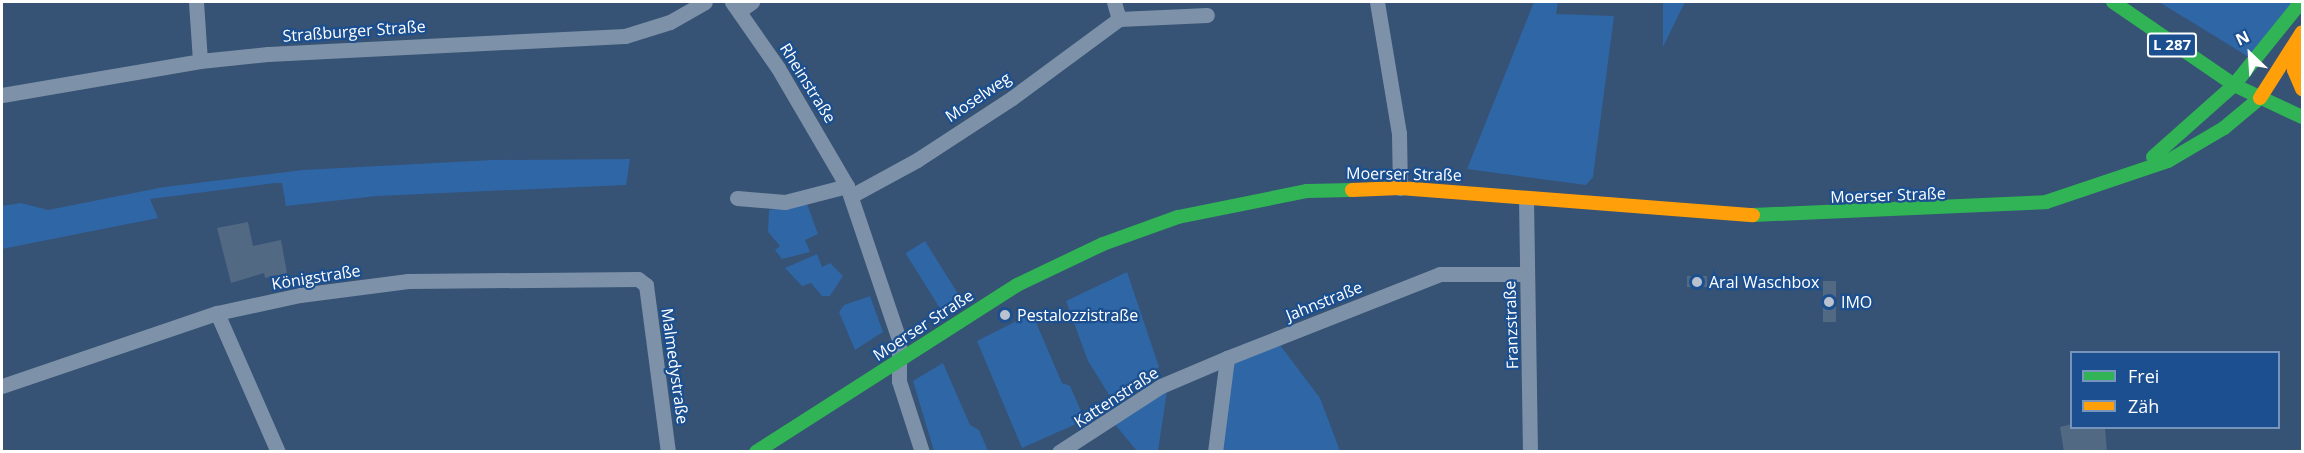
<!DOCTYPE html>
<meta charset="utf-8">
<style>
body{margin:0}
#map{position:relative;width:2304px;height:453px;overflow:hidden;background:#365274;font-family:"Open Sans",sans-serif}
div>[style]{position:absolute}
.green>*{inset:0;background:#2f66a5;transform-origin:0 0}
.building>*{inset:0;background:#526984;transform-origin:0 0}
.street>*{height:15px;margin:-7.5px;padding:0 7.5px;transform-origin:7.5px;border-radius:7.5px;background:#7d92a8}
.fast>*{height:14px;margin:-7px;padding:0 7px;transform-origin:7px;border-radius:7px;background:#30b455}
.slow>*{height:14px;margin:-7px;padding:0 7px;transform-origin:7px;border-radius:7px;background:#ff9f0a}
.dots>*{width:16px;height:16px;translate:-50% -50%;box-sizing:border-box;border:3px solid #1b4f8f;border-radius:50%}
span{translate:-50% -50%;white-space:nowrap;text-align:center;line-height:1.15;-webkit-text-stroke:4.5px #1b4f8f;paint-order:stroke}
.shield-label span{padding:2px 4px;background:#1b4f8f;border:2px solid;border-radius:4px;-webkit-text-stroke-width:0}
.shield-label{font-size:15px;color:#fff;font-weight:700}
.street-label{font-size:16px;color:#fff}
.poi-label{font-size:16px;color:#fff}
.left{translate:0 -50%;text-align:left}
.frame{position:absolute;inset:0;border:3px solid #fff;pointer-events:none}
.legend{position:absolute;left:2070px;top:351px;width:210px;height:78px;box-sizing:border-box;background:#1b4f8f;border:2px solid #7695bc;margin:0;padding:8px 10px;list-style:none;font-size:18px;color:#fff}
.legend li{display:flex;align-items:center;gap:12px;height:30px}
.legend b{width:30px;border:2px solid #7695bc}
.north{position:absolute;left:2220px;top:24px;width:60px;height:60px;-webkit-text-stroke:4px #1b4f8f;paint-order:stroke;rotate:335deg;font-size:16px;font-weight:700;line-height:24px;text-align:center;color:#fff}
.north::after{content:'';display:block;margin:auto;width:21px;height:27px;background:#fff;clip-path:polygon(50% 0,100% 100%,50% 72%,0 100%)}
</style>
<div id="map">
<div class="green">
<div style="clip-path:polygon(1534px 2px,1558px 2px,1556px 14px,1614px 16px,1593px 177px,1586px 185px,1467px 169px)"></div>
<div style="clip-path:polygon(1663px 2px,1685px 2px,1663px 47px)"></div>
<div style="clip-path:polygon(2159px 2px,2295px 2px,2252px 59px)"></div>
<div style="clip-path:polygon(630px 159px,626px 185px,377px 196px,286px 206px,282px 183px,275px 183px,150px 199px,158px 218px,2px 249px,2px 206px,21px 203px,48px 210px,164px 187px,303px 170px,492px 160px)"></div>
<div style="clip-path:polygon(807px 204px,818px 234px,805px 240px,810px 252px,782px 259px,775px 250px,780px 246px,768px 232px,769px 210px)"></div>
<div style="left:925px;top:241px;width:65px;height:23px;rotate:58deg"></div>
<div style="clip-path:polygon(817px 254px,822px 267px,830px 263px,843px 276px,830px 296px,822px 296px,811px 283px,802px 286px,785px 268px)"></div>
<div style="clip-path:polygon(1127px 272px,1159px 367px,1115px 398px,1121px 414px,1168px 384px,1158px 451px,1137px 451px,1112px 421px,1121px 414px,1088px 361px,1066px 301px)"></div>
<div style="clip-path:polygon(870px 296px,883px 332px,855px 350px,839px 312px,844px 305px)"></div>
<div style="clip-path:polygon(1032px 313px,1062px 383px,1070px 386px,1085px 420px,1022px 448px,977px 341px)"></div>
<div style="clip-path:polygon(1280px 345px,1320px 398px,1340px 451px,1215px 452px,1226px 365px)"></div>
<div style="clip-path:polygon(943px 363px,970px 425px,979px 430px,988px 451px,934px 451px,913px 381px)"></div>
</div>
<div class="building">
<div style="clip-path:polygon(248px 222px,253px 246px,281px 240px,287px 273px,265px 278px,264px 273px,231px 283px,217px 228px)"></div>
<div style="left:1687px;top:276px;width:20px;height:11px"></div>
<div style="left:1823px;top:281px;width:13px;height:41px"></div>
<div style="clip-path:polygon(2072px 424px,2105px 428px,2107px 452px,2064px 452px,2060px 427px)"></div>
</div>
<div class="street">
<div style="left:196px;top:2px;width:59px;rotate:86.1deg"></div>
<div style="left:732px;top:2px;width:80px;rotate:55.1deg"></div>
<div style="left:778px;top:68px;width:137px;rotate:59.7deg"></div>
<div style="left:847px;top:186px;width:163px;rotate:71.3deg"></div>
<div style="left:899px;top:340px;width:41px;rotate:90deg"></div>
<div style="left:899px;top:381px;width:75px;rotate:72.1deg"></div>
<div style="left:1114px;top:2px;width:18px;rotate:74deg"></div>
<div style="left:1377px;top:2px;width:133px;rotate:80.5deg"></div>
<div style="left:1399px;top:133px;width:55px;rotate:89deg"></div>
<div style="left:739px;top:11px;width:16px;rotate:-35deg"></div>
<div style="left:2px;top:95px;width:201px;rotate:-9.7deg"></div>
<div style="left:200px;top:61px;width:68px;rotate:-5.9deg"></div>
<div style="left:268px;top:54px;width:357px;rotate:-2.9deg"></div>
<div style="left:625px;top:36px;width:47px;rotate:-17.3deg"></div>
<div style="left:670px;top:22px;width:40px;rotate:-29.7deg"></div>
<div style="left:851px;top:196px;width:75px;rotate:-28.6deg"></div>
<div style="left:917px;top:160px;width:113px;rotate:-33.1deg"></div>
<div style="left:1012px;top:98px;width:133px;rotate:-36.4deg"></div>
<div style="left:1119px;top:19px;width:88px;rotate:-2.6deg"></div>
<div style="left:737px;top:198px;width:48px;rotate:4.8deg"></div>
<div style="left:785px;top:202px;width:64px;rotate:-14.5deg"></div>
<div style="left:1526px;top:198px;width:254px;rotate:89.1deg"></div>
<div style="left:217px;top:313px;width:152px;rotate:66.3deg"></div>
<div style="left:2px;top:386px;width:227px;rotate:-18.8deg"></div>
<div style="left:217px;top:313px;width:85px;rotate:-12.2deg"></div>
<div style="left:300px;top:295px;width:109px;rotate:-7.4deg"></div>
<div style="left:408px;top:281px;width:230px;rotate:-0.5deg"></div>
<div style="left:638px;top:279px;width:10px;rotate:37deg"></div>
<div style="left:646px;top:285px;width:168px;rotate:82.5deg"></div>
<div style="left:1059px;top:452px;width:121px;rotate:-32.9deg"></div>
<div style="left:1161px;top:386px;width:72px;rotate:-23deg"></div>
<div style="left:1215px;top:452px;width:95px;rotate:-82.7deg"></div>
<div style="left:1227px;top:358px;width:229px;rotate:-21.5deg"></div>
<div style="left:1440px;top:274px;width:87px"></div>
</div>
<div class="fast">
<div style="left:2113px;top:2px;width:147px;rotate:34.4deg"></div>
<div style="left:2234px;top:85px;width:75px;rotate:25.2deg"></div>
<div style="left:2234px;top:85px;width:107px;rotate:-51.1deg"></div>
<div style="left:2153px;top:157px;width:108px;rotate:-41.6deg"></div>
<div style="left:1753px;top:215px;width:293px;rotate:-2.5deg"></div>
<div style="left:2046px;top:202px;width:129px;rotate:-18.6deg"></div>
<div style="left:2168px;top:161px;width:65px;rotate:-30.5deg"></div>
<div style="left:2224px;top:128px;width:47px;rotate:-39.8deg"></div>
<div style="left:756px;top:452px;width:310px;rotate:-32.6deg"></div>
<div style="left:1017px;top:285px;width:95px;rotate:-25.5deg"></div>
<div style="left:1103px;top:244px;width:80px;rotate:-19.8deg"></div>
<div style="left:1178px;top:217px;width:132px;rotate:-11.4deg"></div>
<div style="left:1307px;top:191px;width:45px;rotate:-1.3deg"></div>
</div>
<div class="slow">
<div style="left:2294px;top:46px;width:24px;rotate:90deg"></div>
<div style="left:2294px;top:70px;width:21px;rotate:67deg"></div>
<div style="left:2260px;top:98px;width:78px;rotate:-57.5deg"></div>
<div style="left:1352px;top:190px;width:48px;rotate:-2.4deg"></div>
<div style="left:1400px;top:188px;width:354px;rotate:4.4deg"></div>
</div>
<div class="dots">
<div style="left:1697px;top:282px;background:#b9c2ce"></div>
<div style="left:1829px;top:302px;background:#b9c2ce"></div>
<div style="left:1005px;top:315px;background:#b9c2ce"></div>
</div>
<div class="shield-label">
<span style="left:2172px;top:45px">L 287</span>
</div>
<div class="street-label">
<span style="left:354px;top:31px;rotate:-4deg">Straßburger Straße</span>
<span style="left:808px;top:83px;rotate:58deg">Rheinstraße</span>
<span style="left:978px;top:97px;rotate:-34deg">Moselweg</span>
<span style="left:1404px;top:174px;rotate:1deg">Moerser Straße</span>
<span style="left:1888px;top:195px;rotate:-2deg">Moerser Straße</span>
<span style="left:316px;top:277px;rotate:-9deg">Königstraße</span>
<span style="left:1324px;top:301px;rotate:-22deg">Jahnstraße</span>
<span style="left:923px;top:325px;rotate:-33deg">Moerser Straße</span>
<span style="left:1511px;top:325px;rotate:-92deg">Franzstraße</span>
<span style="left:675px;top:366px;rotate:82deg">Malmedystraße</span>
<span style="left:1116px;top:397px;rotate:-33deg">Kattenstraße</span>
</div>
<div class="poi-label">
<span class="left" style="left:1709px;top:282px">Aral Waschbox</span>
<span class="left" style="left:1841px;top:302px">IMO</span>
<span class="left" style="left:1017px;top:315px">Pestalozzistraße</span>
</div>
<div class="frame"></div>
<ul class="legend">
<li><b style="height:8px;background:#30b455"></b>Frei</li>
<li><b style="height:8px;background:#ff9f0a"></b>Zäh</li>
</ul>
<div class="north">N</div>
</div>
